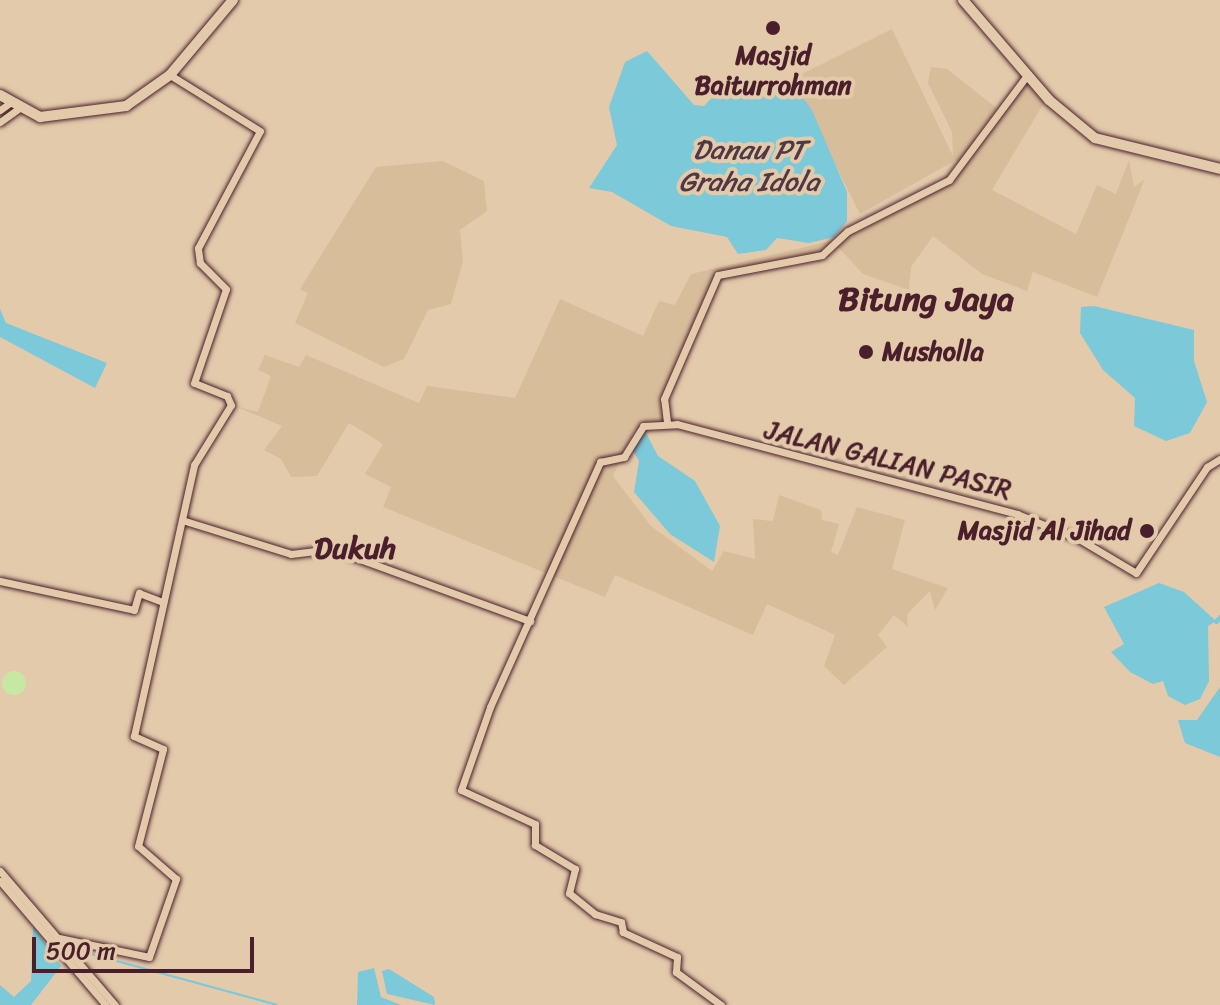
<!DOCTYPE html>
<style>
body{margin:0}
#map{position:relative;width:1220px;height:1005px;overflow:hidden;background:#e3caab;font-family:Sriracha,sans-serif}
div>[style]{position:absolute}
.built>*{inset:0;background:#d8bd9b}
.green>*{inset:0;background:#c6e8a2}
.round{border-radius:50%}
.water>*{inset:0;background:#7bc9d9}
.stream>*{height:2px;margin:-1px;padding:0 1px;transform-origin:1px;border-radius:1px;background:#7bc9d9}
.river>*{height:5px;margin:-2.5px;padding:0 2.5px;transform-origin:2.5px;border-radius:2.5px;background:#7bc9d9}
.roads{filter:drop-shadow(0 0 2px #4a1f2b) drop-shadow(0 0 2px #4a1f2b)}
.secondary>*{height:7px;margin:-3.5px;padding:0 3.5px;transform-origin:3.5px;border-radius:3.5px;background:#e3caab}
.highway>*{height:10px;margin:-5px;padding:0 5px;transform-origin:5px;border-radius:5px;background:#e3caab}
.dots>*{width:22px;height:22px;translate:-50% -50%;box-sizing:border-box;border:4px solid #e3caab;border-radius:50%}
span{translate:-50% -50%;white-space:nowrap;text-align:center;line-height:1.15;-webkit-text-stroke:8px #e3caab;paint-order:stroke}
.poi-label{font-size:26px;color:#4a1f2b;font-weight:700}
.left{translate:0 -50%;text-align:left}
.right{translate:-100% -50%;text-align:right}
.street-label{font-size:26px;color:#4a1f2b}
.water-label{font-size:28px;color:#513845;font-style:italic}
.quarter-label{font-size:30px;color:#4a1f2b;font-weight:700}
.district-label{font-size:34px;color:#4a1f2b;font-weight:700}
.scale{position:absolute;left:32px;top:937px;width:222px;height:36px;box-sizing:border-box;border:4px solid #4a1f2b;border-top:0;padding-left:10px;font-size:24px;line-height:28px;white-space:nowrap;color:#4a1f2b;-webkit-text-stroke:6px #e3caab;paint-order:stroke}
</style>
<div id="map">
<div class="built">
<div style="clip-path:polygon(892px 29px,953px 156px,952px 132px,928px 83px,931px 67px,947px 69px,999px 110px,960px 164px,956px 160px,860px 214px,792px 79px)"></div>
<div style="clip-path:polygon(1027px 81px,1045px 101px,992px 190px,1076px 234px,1097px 185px,1116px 194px,1129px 160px,1134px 187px,1145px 179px,1097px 297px,1033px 272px,1027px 291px,982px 274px,933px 236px,911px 267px,909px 290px,863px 274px,839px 248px,720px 272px,664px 394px,662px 420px,634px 431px,613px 476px,651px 526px,712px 571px,724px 551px,755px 559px,753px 519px,773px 521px,779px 495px,821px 510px,822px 520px,839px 524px,831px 552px,838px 555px,857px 507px,905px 520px,892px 569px,948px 588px,935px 610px,930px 591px,907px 614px,908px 627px,894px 615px,878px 635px,887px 647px,844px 685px,824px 666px,835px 635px,767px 604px,753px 635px,615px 575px,605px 597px,383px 507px,391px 487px,365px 474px,383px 444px,349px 423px,317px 476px,291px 477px,281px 459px,264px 450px,282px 426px,235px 406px,258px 412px,271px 376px,258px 370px,265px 355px,299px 367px,306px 355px,419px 403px,427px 386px,515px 398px,560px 299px,643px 336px,659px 301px,675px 305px,691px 274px,848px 237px,955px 180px)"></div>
<div style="clip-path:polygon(443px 161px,484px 181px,487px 211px,460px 230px,463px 261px,451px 304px,428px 310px,404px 359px,384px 367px,295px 323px,308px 293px,300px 289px,376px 167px)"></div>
</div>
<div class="green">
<div class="round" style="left:2px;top:671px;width:24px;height:24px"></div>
</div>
<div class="water">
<div style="clip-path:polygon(647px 51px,694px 105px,704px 106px,733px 76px,766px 88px,791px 82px,812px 110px,847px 192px,847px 221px,834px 237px,809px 243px,777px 238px,766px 250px,738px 254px,727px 237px,671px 226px,612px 192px,589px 188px,617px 145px,609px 107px,625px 62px)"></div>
<div style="clip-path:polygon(1094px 306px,1194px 330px,1194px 361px,1207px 402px,1190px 433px,1166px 441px,1134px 426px,1135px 398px,1103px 370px,1080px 333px,1081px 307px)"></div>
<div style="clip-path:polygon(0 309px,6px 323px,107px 363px,95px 388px,0 337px)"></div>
<div style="clip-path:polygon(645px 431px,658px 456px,695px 481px,720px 526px,714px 562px,670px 534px,634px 492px,639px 461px,633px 450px)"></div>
<div style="clip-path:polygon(1159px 583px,1184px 592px,1216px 621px,1208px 626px,1209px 681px,1200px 699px,1185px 705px,1168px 696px,1163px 681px,1153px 684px,1130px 672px,1111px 652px,1124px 644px,1104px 607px)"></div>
<div style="clip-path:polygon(1220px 687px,1220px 757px,1185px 743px,1178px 720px,1197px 720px)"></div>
<div style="clip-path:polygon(33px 926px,61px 966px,31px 1005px,0 1005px,0 985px,14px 997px,31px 981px)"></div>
<div style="clip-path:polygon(374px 968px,381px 997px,401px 1005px,357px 1005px,358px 972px)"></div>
<div style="clip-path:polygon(389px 969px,434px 997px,435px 1005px,387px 994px,382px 971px)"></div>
</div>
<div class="stream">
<div style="left:80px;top:951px;width:204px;rotate:15.3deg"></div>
</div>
<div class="river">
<div style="left:1216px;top:621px;width:6px;rotate:-45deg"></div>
</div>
<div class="roads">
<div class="secondary">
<div style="left:0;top:110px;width:14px;rotate:-36deg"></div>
<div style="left:0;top:122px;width:22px;rotate:-36deg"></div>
<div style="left:667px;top:422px;width:23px;rotate:-97deg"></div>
<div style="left:664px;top:399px;width:135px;rotate:-66.5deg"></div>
<div style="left:718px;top:275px;width:106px;rotate:-10.9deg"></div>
<div style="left:822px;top:255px;width:35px;rotate:-43deg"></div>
<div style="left:848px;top:231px;width:113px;rotate:-26.8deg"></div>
<div style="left:949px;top:180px;width:132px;rotate:-53.3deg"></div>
<div style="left:182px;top:520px;width:114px;rotate:17.3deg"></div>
<div style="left:291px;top:554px;width:41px;rotate:-7deg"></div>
<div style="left:332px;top:549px;width:211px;rotate:20deg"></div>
<div style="left:0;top:581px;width:137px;rotate:12.2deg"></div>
<div style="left:134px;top:610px;width:18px;rotate:-74deg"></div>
<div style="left:139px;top:593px;width:26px;rotate:21deg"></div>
<div style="left:0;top:871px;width:177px;rotate:49.4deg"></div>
<div style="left:0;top:881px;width:163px;rotate:49.5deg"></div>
<div style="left:59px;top:938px;width:92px;rotate:11.9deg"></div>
<div style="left:149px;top:957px;width:83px;rotate:-70.9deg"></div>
<div style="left:176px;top:879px;width:50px;rotate:-139deg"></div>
<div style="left:138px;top:846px;width:100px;rotate:-75.5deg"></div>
<div style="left:163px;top:749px;width:32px;rotate:-156deg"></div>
<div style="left:134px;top:736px;width:278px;rotate:-77.5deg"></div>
<div style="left:194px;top:465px;width:70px;rotate:-58.3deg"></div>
<div style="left:231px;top:405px;width:10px;rotate:-114deg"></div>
<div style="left:227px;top:396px;width:35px;rotate:-158deg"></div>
<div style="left:194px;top:383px;width:99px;rotate:-71.2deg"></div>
<div style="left:226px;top:289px;width:37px;rotate:-135deg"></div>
<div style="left:200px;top:263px;width:15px;rotate:-98deg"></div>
<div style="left:198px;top:248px;width:132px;rotate:-62.1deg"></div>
<div style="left:260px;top:131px;width:106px;rotate:-148.1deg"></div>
<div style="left:721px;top:1005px;width:56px;rotate:-143.7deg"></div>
<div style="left:676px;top:972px;width:15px;rotate:-86deg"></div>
<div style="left:677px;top:957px;width:60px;rotate:-155.2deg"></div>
<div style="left:623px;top:932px;width:10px;rotate:-101deg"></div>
<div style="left:621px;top:922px;width:27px;rotate:-163deg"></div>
<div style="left:595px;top:914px;width:33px;rotate:-141deg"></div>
<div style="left:569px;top:893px;width:25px;rotate:-76deg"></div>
<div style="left:575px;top:869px;width:47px;rotate:-149deg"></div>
<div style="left:535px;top:845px;width:21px;rotate:-90deg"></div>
<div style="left:535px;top:824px;width:81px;rotate:-155.3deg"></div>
<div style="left:461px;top:790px;width:88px;rotate:-70.7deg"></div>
<div style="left:490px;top:707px;width:269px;rotate:-65.8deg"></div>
<div style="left:600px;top:462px;width:25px;rotate:-12deg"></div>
<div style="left:624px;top:457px;width:36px;rotate:-58deg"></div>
<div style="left:643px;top:426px;width:34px;rotate:-3deg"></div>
<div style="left:677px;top:424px;width:352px;rotate:14.8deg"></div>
<div style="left:1017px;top:514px;width:67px;rotate:22deg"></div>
<div style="left:1079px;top:539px;width:66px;rotate:30.8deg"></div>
<div style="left:1136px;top:573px;width:128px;rotate:-56.2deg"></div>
<div style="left:1207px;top:467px;width:15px;rotate:-32deg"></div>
</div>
<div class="highway">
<div style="left:963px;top:0;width:132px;rotate:49.3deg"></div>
<div style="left:1049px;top:100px;width:60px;rotate:39.6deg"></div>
<div style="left:1095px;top:138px;width:129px;rotate:13.9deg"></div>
<div style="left:0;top:95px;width:46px;rotate:28.8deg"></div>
<div style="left:40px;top:117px;width:87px;rotate:-7.3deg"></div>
<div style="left:126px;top:106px;width:54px;rotate:-35.2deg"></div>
<div style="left:170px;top:75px;width:98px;rotate:-50deg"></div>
</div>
</div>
<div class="dots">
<div style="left:773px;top:28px;background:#4a1f2b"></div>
<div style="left:866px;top:352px;background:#4a1f2b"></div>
<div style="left:1147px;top:531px;background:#4a1f2b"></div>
</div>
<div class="poi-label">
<span style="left:773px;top:71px">Masjid<br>Baiturrohman</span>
<span class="left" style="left:882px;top:352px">Musholla</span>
<span class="right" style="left:1131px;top:531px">Masjid Al Jihad</span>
</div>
<div class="street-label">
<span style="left:888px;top:460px;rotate:14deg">JALAN GALIAN PASIR</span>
</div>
<div class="water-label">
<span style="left:749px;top:166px">Danau PT<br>Graha Idola</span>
</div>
<div class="quarter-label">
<span style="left:355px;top:548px">Dukuh</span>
</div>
<div class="district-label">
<span style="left:926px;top:300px">Bitung Jaya</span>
</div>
<div class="scale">500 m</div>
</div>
